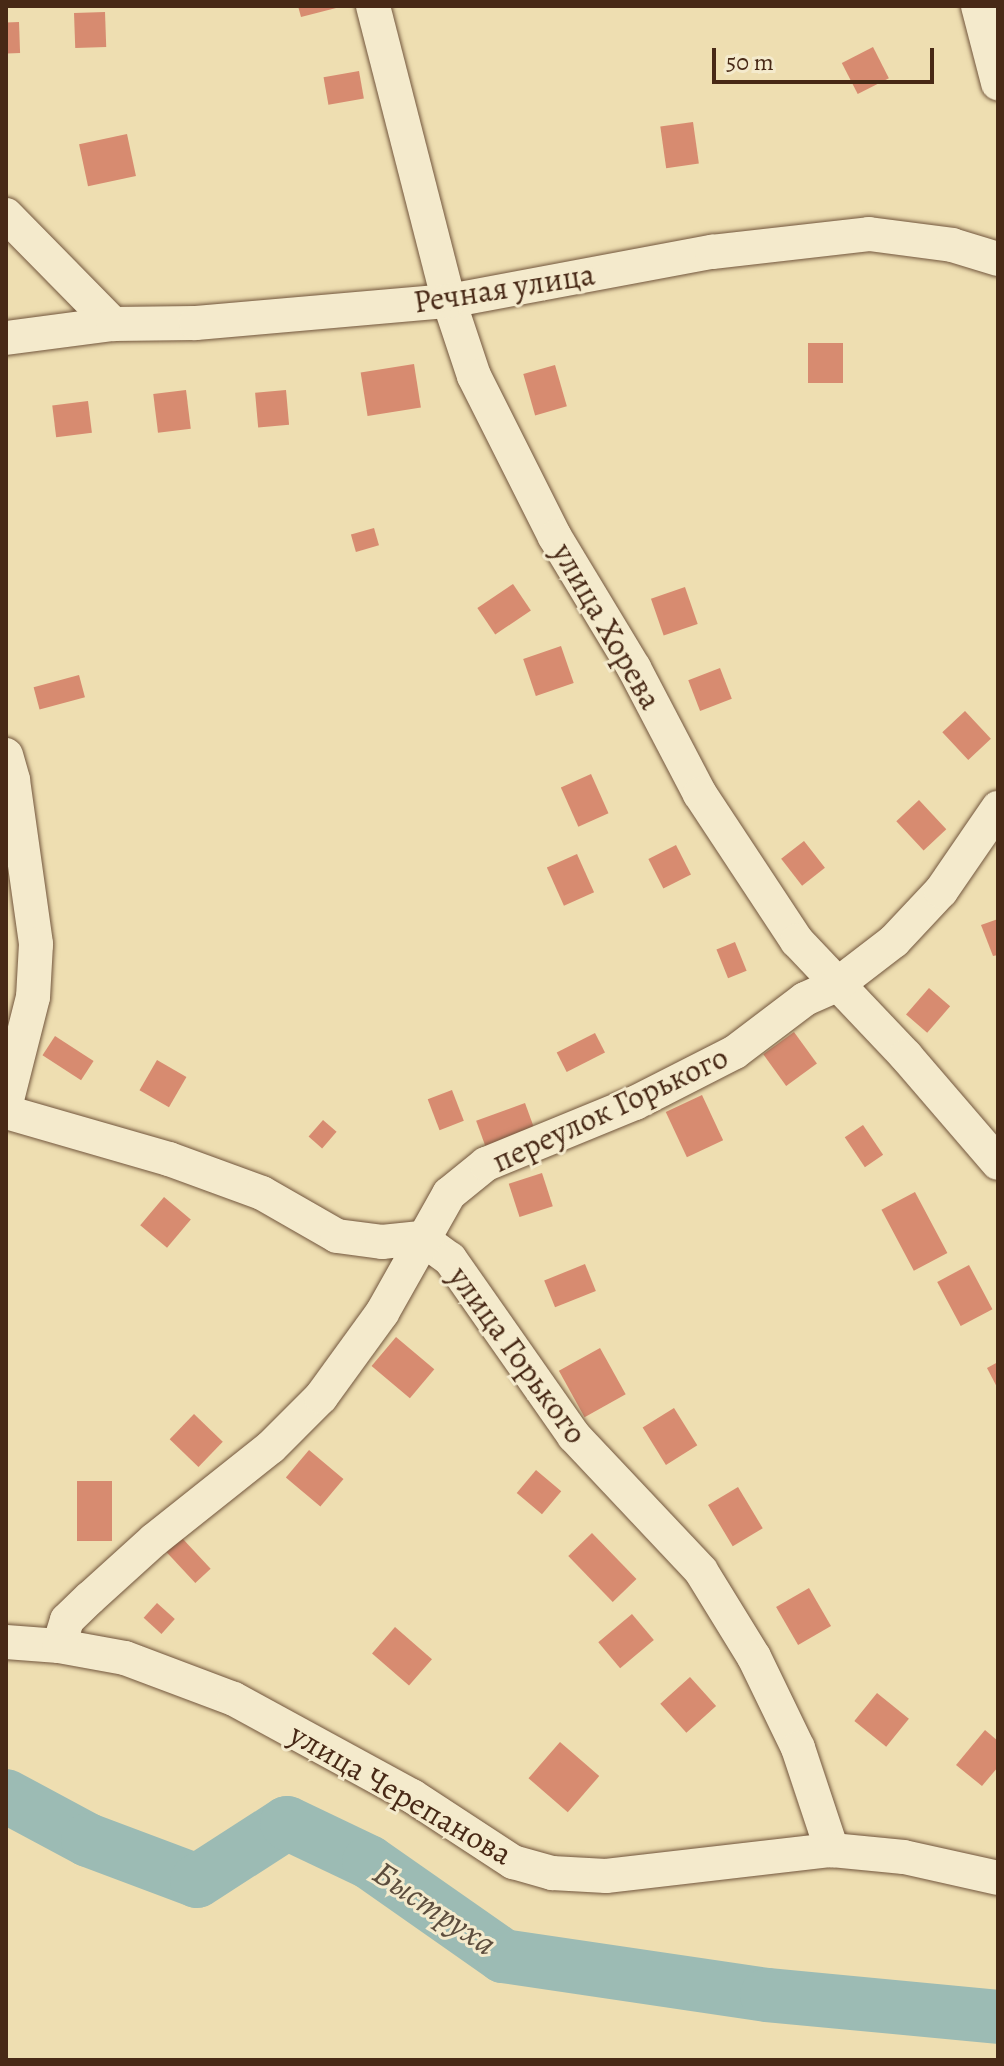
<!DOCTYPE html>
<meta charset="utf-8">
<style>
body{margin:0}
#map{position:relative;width:1004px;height:2066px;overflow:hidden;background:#eedeb1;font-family:Alegreya,serif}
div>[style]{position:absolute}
.river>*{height:54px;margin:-27px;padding:0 27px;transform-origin:27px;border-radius:27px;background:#9cbbb4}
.building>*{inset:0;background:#d78b70;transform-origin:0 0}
.roads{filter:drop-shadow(0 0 2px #72563d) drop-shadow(0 0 2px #72563d)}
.minor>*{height:34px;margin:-17px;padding:0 17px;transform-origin:17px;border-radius:17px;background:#f4eacc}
span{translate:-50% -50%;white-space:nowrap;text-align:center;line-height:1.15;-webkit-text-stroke:6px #f4eacc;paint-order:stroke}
.street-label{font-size:32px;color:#482916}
.water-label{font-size:34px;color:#5d4e3e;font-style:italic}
.frame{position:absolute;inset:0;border:8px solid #482916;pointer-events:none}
.scale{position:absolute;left:712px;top:48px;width:222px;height:36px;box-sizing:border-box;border:4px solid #482916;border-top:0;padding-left:10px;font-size:24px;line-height:28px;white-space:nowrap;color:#482916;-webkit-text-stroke:6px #f4eacc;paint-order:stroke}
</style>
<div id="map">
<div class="river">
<div style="left:6px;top:1796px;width:93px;rotate:28.2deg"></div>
<div style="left:88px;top:1840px;width:116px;rotate:20.6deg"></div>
<div style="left:197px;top:1881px;width:107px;rotate:-32.8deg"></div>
<div style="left:287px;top:1823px;width:91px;rotate:25.4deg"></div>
<div style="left:369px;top:1862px;width:164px;rotate:35deg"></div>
<div style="left:503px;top:1956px;width:267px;rotate:8.4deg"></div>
<div style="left:767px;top:1995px;width:232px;rotate:5.4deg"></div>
</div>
<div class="building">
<div style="clip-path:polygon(298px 6px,339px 6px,340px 7px,301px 17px)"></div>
<div style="left:105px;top:12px;width:35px;height:31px;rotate:88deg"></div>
<div style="left:19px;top:22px;width:31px;height:13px;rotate:88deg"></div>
<div style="left:873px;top:47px;width:35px;height:35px;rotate:63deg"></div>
<div style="left:359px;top:71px;width:28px;height:36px;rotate:80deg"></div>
<div style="left:693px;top:122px;width:42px;height:33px;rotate:82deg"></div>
<div style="left:127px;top:134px;width:43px;height:49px;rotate:78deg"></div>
<div style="left:808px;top:343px;width:35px;height:40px"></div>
<div style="left:414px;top:364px;width:44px;height:54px;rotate:81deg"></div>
<div style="left:555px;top:365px;width:43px;height:33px;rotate:74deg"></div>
<div style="left:186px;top:390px;width:39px;height:33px;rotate:83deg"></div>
<div style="left:286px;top:390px;width:35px;height:31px;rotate:85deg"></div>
<div style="left:88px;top:401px;width:32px;height:36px;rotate:83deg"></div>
<div style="left:374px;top:528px;width:18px;height:24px;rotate:74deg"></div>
<div style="left:513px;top:584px;width:32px;height:43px;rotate:56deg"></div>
<div style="left:685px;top:587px;width:39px;height:36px;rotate:71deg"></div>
<div style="left:561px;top:646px;width:39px;height:40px;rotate:71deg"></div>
<div style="left:720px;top:668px;width:33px;height:34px;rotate:69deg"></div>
<div style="left:79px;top:675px;width:23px;height:47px;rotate:75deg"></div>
<div style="left:965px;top:711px;width:38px;height:31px;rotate:47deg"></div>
<div style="left:591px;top:774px;width:43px;height:33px;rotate:66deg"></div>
<div style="left:919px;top:800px;width:40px;height:31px;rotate:47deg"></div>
<div style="left:804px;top:841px;width:34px;height:29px;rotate:52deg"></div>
<div style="left:676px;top:845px;width:33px;height:31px;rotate:63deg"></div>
<div style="left:577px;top:854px;width:42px;height:33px;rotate:66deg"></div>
<div style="clip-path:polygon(998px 919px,998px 955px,993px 956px,981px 925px)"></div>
<div style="left:735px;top:942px;width:31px;height:20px;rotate:68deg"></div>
<div style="left:929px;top:988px;width:28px;height:35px;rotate:41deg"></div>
<div style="left:794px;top:1032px;width:39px;height:38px;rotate:54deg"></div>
<div style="left:595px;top:1033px;width:22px;height:43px;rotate:63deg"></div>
<div style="left:55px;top:1036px;width:46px;height:23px;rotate:33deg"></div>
<div style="left:157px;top:1060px;width:34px;height:35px;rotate:30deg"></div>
<div style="left:452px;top:1090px;width:33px;height:26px;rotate:69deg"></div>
<div style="left:702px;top:1095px;width:50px;height:40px;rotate:65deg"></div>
<div style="left:525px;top:1103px;width:29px;height:52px;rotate:70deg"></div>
<div style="left:323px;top:1120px;width:18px;height:22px;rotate:41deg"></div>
<div style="left:863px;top:1125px;width:36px;height:22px;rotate:56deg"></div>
<div style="left:542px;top:1173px;width:35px;height:35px;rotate:72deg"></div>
<div style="left:915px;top:1192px;width:69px;height:38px;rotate:62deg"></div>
<div style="left:164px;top:1197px;width:35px;height:37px;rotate:40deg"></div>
<div style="left:585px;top:1264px;width:29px;height:44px;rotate:68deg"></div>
<div style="left:969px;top:1265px;width:50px;height:36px;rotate:62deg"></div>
<div style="left:396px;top:1337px;width:50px;height:38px;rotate:40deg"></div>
<div style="left:600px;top:1348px;width:53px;height:47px;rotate:61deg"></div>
<div style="clip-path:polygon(998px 1362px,998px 1389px,987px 1368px)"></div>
<div style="left:674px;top:1408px;width:44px;height:37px;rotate:58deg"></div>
<div style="left:194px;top:1414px;width:40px;height:35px;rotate:44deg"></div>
<div style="left:309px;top:1450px;width:45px;height:36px;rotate:40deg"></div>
<div style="left:536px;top:1470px;width:33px;height:30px;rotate:40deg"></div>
<div style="left:77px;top:1481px;width:35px;height:60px"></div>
<div style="left:738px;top:1487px;width:48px;height:35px;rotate:59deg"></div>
<div style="left:592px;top:1533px;width:64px;height:33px;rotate:46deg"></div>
<div style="left:182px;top:1538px;width:42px;height:21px;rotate:47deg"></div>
<div style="left:809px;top:1588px;width:44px;height:38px;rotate:60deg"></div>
<div style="left:157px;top:1603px;width:24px;height:20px;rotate:42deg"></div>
<div style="left:632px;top:1614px;width:34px;height:44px;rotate:50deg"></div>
<div style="left:395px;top:1627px;width:49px;height:35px;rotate:41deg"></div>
<div style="left:690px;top:1677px;width:39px;height:40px;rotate:48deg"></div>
<div style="left:877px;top:1693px;width:41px;height:36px;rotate:39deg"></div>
<div style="clip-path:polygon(985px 1730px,998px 1741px,998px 1767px,982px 1786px,956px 1765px)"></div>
<div style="left:560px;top:1742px;width:52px;height:48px;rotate:41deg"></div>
</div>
<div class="roads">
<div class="minor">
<div style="left:373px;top:6px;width:305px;rotate:75.6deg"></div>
<div style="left:449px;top:301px;width:79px;rotate:71.6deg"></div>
<div style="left:474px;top:376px;width:180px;rotate:63.3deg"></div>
<div style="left:555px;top:537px;width:153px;rotate:58.9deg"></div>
<div style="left:634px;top:668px;width:142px;rotate:62.4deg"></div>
<div style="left:700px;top:794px;width:176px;rotate:56.6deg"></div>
<div style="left:797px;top:941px;width:158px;rotate:46.5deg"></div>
<div style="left:906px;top:1056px;width:141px;rotate:49.3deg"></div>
<div style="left:978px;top:6px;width:80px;rotate:75.4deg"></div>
<div style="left:6px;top:215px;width:153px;rotate:45.5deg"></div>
<div style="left:6px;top:338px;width:108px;rotate:-7.5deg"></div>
<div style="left:113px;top:324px;width:83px;rotate:-0.7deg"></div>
<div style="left:196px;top:323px;width:254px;rotate:-5deg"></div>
<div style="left:449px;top:301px;width:268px;rotate:-10.6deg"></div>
<div style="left:712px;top:252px;width:158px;rotate:-6.5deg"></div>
<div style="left:869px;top:234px;width:84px;rotate:7.5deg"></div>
<div style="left:952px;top:245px;width:48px;rotate:16.9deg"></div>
<div style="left:6px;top:755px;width:26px;rotate:74deg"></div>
<div style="left:13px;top:780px;width:166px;rotate:82deg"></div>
<div style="left:36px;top:944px;width:53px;rotate:93.2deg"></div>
<div style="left:33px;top:997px;width:110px;rotate:104.2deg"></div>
<div style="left:6px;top:1112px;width:170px;rotate:16.1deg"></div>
<div style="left:169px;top:1159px;width:99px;rotate:20.1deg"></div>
<div style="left:262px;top:1193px;width:86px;rotate:29.8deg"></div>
<div style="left:337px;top:1236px;width:45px;rotate:7.6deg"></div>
<div style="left:382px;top:1242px;width:39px;rotate:-6deg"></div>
<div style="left:421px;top:1238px;width:36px;rotate:36deg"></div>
<div style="left:450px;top:1259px;width:216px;rotate:55deg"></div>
<div style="left:574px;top:1436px;width:185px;rotate:46.7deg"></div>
<div style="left:701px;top:1571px;width:101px;rotate:58.4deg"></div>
<div style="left:754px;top:1657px;width:101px;rotate:64.2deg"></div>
<div style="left:798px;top:1748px;width:108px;rotate:71.6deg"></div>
<div style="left:6px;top:1642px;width:53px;rotate:4.3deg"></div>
<div style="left:59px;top:1646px;width:67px;rotate:10.3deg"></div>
<div style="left:125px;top:1658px;width:116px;rotate:20.6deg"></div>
<div style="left:234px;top:1699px;width:203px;rotate:28.6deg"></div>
<div style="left:412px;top:1796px;width:121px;rotate:33.2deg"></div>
<div style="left:513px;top:1862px;width:41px;rotate:15.8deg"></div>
<div style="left:552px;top:1873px;width:54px;rotate:3.2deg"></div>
<div style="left:606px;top:1876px;width:227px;rotate:-6.6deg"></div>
<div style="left:832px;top:1850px;width:72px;rotate:5.6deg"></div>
<div style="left:904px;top:1857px;width:96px;rotate:12.6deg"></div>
<div style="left:59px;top:1646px;width:27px;rotate:-73deg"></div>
<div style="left:67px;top:1620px;width:32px;rotate:-44deg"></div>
<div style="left:90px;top:1598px;width:86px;rotate:-42.2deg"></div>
<div style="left:154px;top:1540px;width:149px;rotate:-38.5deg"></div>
<div style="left:271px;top:1447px;width:71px;rotate:-45deg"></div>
<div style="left:321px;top:1397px;width:104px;rotate:-54deg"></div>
<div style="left:382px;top:1313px;width:137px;rotate:-60.6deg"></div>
<div style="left:449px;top:1194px;width:48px;rotate:-39deg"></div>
<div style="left:486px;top:1164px;width:161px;rotate:-22.3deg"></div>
<div style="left:635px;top:1103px;width:112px;rotate:-27deg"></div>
<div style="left:735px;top:1052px;width:88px;rotate:-37.1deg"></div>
<div style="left:805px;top:999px;width:36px;rotate:-24deg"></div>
<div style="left:838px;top:984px;width:71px;rotate:-37.5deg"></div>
<div style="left:894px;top:941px;width:69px;rotate:-46.8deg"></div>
<div style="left:941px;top:891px;width:101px;rotate:-55.5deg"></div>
</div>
</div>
<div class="street-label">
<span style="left:504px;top:288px;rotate:-9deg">Речная улица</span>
<span style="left:607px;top:626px;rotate:60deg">улица Хорева</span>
<span style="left:610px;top:1109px;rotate:-25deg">переулок Горького</span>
<span style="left:518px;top:1355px;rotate:54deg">улица Горького</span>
<span style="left:401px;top:1794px;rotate:30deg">улица Черепанова</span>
</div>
<div class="water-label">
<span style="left:435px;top:1908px;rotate:34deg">Быструха</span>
</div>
<div class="frame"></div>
<div class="scale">50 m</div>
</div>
